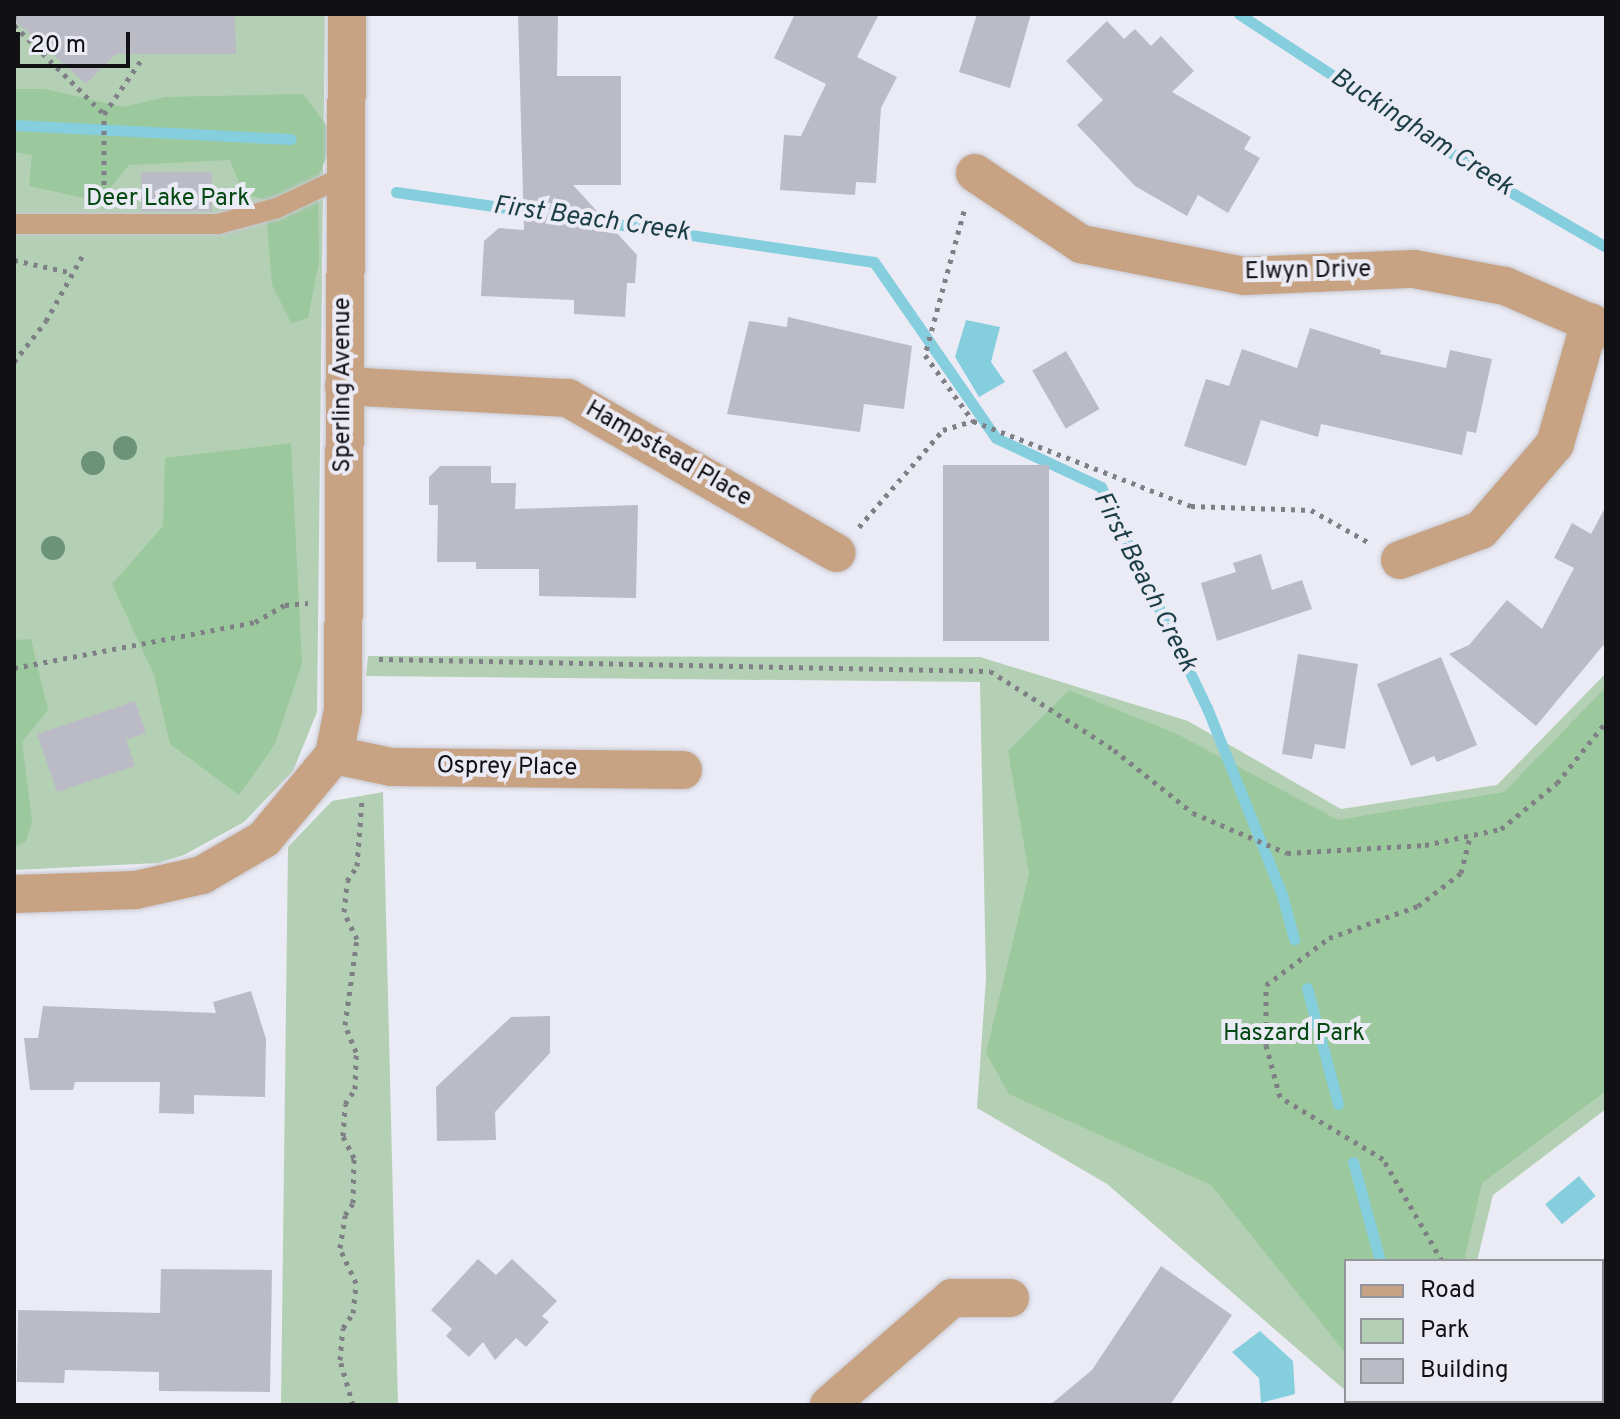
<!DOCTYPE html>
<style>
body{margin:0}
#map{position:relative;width:1620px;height:1419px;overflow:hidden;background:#ebebf5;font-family:Overpass,sans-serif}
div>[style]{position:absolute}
.green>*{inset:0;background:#b4d0b4}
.forest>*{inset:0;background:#9cc89d}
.water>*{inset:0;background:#85cede;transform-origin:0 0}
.stream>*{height:11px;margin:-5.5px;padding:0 5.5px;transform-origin:5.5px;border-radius:5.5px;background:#85cede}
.building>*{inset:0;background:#bbbbc5;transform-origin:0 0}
.path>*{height:5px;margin-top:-2.5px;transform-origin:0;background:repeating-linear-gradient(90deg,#7f7f86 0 4px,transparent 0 10px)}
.roads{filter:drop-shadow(0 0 2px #c8c8d1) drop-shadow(0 0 2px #c8c8d1)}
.lane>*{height:20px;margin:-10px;padding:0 10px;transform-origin:10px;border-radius:10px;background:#c7a283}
.street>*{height:38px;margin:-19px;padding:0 19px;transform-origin:19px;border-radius:19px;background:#c7a283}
.trees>*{width:24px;height:24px;margin:-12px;border-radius:50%;background:#6c9278}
span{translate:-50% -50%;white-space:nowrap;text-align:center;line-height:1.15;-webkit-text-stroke:8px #ebebf5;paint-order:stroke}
.park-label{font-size:24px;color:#054912}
.street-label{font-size:24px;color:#111115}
.water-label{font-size:26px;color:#1b3e46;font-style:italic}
.frame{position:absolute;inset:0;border:16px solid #111115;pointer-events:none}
.legend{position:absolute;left:1344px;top:1259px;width:260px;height:144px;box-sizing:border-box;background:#ebebf5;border:2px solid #94949b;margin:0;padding:10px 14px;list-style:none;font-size:24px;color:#111115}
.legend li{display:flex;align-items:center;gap:16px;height:40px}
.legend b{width:40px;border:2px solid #94949b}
.scale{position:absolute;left:16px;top:32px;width:114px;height:36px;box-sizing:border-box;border:4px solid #111115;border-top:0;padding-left:10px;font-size:24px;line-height:28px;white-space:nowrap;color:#111115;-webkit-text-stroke:6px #ebebf5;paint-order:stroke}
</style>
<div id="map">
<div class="green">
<div style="clip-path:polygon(14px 14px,325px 14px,317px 712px,293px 771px,244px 822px,184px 855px,158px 863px,14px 870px)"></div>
<div style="clip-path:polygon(368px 656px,980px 657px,1188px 721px,1341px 809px,1497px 785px,1606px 673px,1606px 1109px,1493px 1195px,1477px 1261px,1346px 1261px,1346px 1391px,1107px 1184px,977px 1108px,986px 978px,980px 682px,366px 676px)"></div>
<div style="clip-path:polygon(383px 792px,398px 1405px,281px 1405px,288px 847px,332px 801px)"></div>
</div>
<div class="forest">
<div style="clip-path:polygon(14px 89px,45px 89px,123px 107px,165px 97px,303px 94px,335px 137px,318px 177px,319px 262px,308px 318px,291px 323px,272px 285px,265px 200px,243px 193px,230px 160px,129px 165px,106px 193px,88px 199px,29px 186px,32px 155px,14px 152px)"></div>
<div style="clip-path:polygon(291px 443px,302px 664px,275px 744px,239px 795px,170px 744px,154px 675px,112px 584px,163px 526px,165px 458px)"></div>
<div style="clip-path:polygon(31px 639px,48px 710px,22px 742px,32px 822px,26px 841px,14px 848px,14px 640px)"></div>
<div style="clip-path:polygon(1606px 687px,1606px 1091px,1482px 1183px,1464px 1261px,1346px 1261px,1346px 1354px,1211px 1185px,1009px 1094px,986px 1053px,1029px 874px,1008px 751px,1069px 690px,1177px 734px,1338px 820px,1504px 792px)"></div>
</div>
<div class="water">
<div style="clip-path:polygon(966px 320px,1000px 327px,991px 362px,1005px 382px,979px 397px,955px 357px)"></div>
<div style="left:1579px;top:1176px;width:26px;height:44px;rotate:50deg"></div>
<div style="clip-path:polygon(1260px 1331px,1293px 1361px,1295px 1394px,1261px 1403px,1259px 1378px,1232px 1352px)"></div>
</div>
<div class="stream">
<div style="left:1239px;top:14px;width:323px;rotate:33.2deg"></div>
<div style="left:1509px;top:191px;width:112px;rotate:30deg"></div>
<div style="left:14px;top:125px;width:277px;rotate:2.9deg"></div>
<div style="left:396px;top:192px;width:140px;rotate:8.2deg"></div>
<div style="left:596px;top:221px;width:281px;rotate:8.4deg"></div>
<div style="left:874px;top:262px;width:214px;rotate:55.3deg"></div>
<div style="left:996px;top:438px;width:116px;rotate:25deg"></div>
<div style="left:1101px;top:487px;width:245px;rotate:64.4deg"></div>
<div style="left:1207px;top:708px;width:201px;rotate:68.1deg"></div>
<div style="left:1282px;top:895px;width:46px;rotate:74.7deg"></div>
<div style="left:1307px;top:988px;width:120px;rotate:75deg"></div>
<div style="left:1353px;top:1162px;width:103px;rotate:74.7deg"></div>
</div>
<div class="building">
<div style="clip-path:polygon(14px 14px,235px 14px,236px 54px,116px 54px,86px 84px,14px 20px)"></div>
<div style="clip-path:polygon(518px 14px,558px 14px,557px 76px,621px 76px,621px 185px,573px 185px,637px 255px,635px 283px,627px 283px,625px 317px,574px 314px,574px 300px,481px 296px,484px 241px,499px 228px,524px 230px)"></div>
<div style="clip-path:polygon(795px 14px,879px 14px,857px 57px,897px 77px,881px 108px,876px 183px,856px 182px,855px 195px,780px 190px,784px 135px,801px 136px,826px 84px,774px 58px)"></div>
<div style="clip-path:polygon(977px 14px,1031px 14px,1010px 88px,959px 72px)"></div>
<div style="clip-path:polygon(1107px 21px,1124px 39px,1135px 29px,1151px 46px,1161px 36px,1194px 71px,1172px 92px,1251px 137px,1244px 149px,1260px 158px,1228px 213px,1198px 195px,1187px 216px,1135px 186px,1077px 125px,1103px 100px,1066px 61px)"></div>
<div style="left:141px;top:172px;width:71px;height:39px"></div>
<div style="clip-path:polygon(788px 317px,912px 346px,904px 409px,864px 404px,860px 432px,727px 414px,749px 321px,787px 327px)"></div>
<div style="clip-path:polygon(1310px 328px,1381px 350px,1380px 354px,1446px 368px,1450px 350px,1492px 359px,1476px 433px,1467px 431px,1462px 455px,1321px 424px,1318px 437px,1261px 420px,1246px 466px,1184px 446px,1206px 379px,1229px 386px,1242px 349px,1297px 368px)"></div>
<div style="left:1066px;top:351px;width:67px;height:39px;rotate:60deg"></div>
<div style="left:943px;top:465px;width:106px;height:176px"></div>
<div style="clip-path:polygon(440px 466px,491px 466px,491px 483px,516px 483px,515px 509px,638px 505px,636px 598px,539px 596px,539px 569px,476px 569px,476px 562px,437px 562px,438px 505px,429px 505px,429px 477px)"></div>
<div style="clip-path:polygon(1606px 506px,1606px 642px,1536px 726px,1449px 654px,1469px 645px,1507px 600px,1542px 629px,1574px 568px,1554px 558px,1572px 523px,1591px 534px)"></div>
<div style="clip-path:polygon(1261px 554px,1272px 590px,1302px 580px,1312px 609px,1217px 641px,1201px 583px,1236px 572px,1233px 563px)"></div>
<div style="clip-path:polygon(1298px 654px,1358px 664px,1345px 749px,1315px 744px,1312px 759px,1282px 754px)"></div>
<div style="clip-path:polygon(1441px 657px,1477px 745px,1437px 762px,1434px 756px,1411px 766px,1377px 684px)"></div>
<div style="clip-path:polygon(135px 701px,146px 733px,126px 740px,135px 766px,57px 792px,37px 734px)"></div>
<div style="clip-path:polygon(251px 991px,266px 1039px,265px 1097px,194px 1095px,194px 1114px,159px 1113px,160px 1082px,75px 1082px,73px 1090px,30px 1090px,24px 1038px,38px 1038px,43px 1006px,216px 1013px,213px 1002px)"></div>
<div style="clip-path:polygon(550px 1016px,550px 1053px,495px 1112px,496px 1140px,437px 1141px,436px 1087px,511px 1017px)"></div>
<div style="clip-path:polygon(478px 1259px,496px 1275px,512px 1259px,557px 1301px,542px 1316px,549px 1322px,526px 1347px,516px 1338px,495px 1360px,483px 1342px,469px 1357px,446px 1336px,452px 1329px,431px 1310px)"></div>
<div style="clip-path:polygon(1161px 1266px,1232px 1315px,1170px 1405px,1050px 1405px,1092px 1370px)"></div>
<div style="clip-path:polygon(161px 1269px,272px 1270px,270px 1392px,159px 1391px,159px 1372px,65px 1370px,64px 1383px,17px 1382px,18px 1310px,160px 1313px)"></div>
</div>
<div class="path">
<div style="left:14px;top:14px;width:11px;rotate:90deg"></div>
<div style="left:14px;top:25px;width:127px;rotate:44.7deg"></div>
<div style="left:104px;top:194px;width:80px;rotate:-90deg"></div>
<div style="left:104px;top:114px;width:70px;rotate:-55.4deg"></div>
<div style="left:964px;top:211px;width:149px;rotate:105.2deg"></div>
<div style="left:925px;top:355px;width:82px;rotate:54deg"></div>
<div style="left:973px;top:421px;width:234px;rotate:21.3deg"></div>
<div style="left:1191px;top:506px;width:120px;rotate:1.9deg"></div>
<div style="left:1311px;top:510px;width:65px;rotate:29.3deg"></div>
<div style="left:14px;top:260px;width:60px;rotate:12.4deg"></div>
<div style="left:14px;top:362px;width:52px;rotate:-52deg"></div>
<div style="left:46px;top:321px;width:78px;rotate:-60.8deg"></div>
<div style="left:859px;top:527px;width:128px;rotate:-49.1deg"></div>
<div style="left:943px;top:430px;width:31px;rotate:-17deg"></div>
<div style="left:379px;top:659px;width:611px;rotate:1.13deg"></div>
<div style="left:990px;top:671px;width:147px;rotate:32.5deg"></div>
<div style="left:1114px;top:750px;width:101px;rotate:38.6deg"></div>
<div style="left:1193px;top:813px;width:102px;rotate:23.1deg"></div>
<div style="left:1287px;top:853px;width:138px;rotate:-3.3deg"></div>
<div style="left:1425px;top:845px;width:78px;rotate:-11.9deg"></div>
<div style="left:1501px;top:829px;width:72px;rotate:-39.4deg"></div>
<div style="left:1557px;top:783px;width:78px;rotate:-51.2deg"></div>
<div style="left:14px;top:668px;width:245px;rotate:-10.8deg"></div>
<div style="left:255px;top:622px;width:34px;rotate:-30deg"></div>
<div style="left:285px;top:605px;width:23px;rotate:-5deg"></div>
<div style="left:1442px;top:1261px;width:118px;rotate:-120deg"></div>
<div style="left:1383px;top:1159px;width:120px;rotate:-149deg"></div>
<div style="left:1280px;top:1097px;width:54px;rotate:-105.1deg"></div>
<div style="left:1266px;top:1045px;width:60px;rotate:-90deg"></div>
<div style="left:1266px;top:985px;width:79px;rotate:-36.7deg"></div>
<div style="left:1329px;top:938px;width:95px;rotate:-19.8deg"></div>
<div style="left:1418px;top:906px;width:54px;rotate:-37.5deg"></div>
<div style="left:1461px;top:873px;width:37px;rotate:-76deg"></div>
<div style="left:1531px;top:1401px;width:5px;rotate:53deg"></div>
<div style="left:353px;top:1405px;width:47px;rotate:-106.1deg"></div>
<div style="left:340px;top:1360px;width:32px;rotate:-85deg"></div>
<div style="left:343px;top:1328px;width:18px;rotate:-56deg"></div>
<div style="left:353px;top:1313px;width:30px;rotate:-84deg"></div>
<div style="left:356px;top:1283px;width:38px;rotate:-115deg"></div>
<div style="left:340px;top:1248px;width:33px;rotate:-81deg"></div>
<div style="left:345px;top:1215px;width:14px;rotate:-56deg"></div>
<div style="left:353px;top:1203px;width:45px;rotate:-88.7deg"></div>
<div style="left:354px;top:1158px;width:25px;rotate:-117deg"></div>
<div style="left:343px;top:1136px;width:32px;rotate:-86deg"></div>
<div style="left:345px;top:1104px;width:18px;rotate:-56deg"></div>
<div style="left:355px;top:1089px;width:37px;rotate:-88deg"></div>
<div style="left:356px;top:1052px;width:29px;rotate:-112deg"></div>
<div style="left:345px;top:1025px;width:87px;rotate:-82.1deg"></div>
<div style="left:357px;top:939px;width:30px;rotate:-116deg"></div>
<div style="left:344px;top:912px;width:31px;rotate:-84deg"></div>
<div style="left:347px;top:881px;width:18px;rotate:-56deg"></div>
<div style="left:357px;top:866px;width:67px;rotate:-85.7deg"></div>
</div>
<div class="roads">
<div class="lane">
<div style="left:14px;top:224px;width:204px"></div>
<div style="left:218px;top:224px;width:61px;rotate:-15.2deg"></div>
<div style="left:277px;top:208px;width:75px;rotate:-25.2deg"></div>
</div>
<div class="street">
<div style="left:975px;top:173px;width:128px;rotate:33.8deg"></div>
<div style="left:1081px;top:244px;width:166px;rotate:11.1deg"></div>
<div style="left:1244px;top:276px;width:170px;rotate:-2.4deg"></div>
<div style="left:1414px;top:269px;width:93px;rotate:10.6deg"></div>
<div style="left:1505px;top:286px;width:110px;rotate:23.5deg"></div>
<div style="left:344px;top:386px;width:224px;rotate:3.1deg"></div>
<div style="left:568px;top:398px;width:310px;rotate:30deg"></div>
<div style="left:1400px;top:560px;width:86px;rotate:-20.3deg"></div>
<div style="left:1481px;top:530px;width:113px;rotate:-49.3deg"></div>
<div style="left:1555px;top:444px;width:127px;rotate:-74deg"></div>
<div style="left:334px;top:755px;width:58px;rotate:11.9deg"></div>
<div style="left:391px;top:767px;width:292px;rotate:0.6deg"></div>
<div style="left:14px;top:894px;width:122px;rotate:-1.9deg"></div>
<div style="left:136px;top:890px;width:68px;rotate:-12.8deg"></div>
<div style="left:202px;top:875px;width:72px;rotate:-30.1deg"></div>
<div style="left:264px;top:839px;width:109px;rotate:-50.2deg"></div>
<div style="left:334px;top:755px;width:46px;rotate:-78.7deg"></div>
<div style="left:343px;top:710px;width:696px;rotate:-89.67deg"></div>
<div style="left:829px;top:1405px;width:163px;rotate:-41deg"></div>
<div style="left:952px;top:1298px;width:58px"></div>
</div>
</div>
<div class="trees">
<div style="left:125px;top:448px"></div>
<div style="left:93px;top:463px"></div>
<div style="left:53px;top:548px"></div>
</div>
<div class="park-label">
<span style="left:168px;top:200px">Deer Lake Park</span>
<span style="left:1294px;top:1035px">Haszard Park</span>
</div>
<div class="street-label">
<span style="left:1308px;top:272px;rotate:-1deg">Elwyn Drive</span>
<span style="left:344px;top:385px;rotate:-90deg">Sperling Avenue</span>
<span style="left:668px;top:455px;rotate:30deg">Hampstead Place</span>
<span style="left:507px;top:768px;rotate:1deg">Osprey Place</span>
</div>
<div class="water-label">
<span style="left:1421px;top:133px;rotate:33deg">Buckingham Creek</span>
<span style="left:591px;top:220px;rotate:8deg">First Beach Creek</span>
<span style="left:1144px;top:582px;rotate:63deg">First Beach Creek</span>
</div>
<div class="frame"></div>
<ul class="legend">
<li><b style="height:10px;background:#c7a283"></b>Road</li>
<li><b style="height:22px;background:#b4d0b4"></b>Park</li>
<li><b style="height:22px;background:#bbbbc5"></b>Building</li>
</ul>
<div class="scale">20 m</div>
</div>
